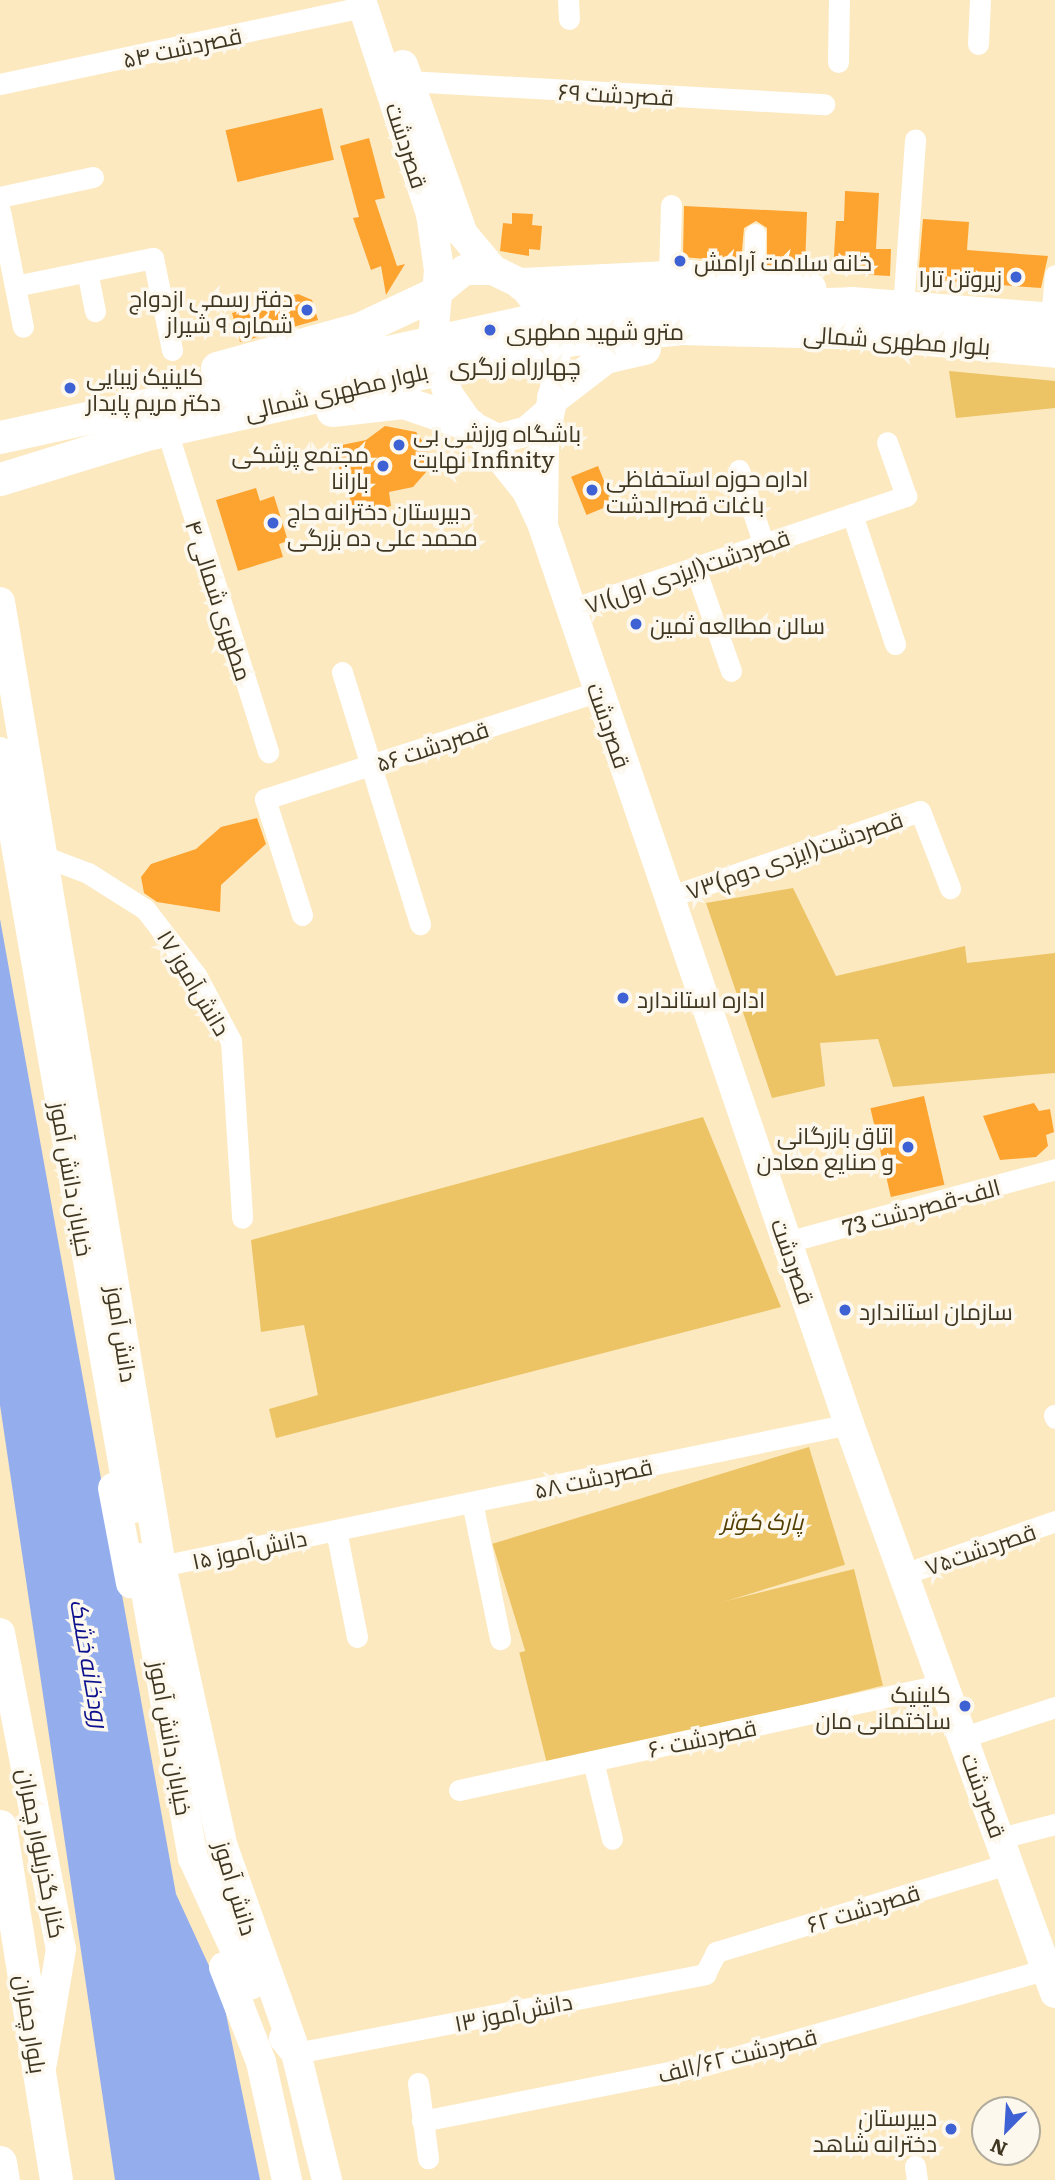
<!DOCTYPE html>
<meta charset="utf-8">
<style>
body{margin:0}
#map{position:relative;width:1055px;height:2180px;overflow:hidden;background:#fce9c0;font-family:Literata,Cairo,serif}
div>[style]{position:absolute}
.green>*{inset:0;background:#ecc465;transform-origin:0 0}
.water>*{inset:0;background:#94aeed}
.building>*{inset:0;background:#fda330;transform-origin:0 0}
.minor>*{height:21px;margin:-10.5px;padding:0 10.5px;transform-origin:10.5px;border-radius:10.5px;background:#fff}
.secondary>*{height:30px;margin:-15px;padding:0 15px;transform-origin:15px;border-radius:15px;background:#fff}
.primary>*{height:33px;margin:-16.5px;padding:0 16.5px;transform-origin:16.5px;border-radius:16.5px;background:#fff}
.dots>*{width:19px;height:19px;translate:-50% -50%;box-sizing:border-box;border:4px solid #fdf8ee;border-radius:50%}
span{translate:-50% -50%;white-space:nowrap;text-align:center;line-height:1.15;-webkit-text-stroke:7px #fdf8ee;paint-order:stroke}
.street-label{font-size:23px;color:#403722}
.poi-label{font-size:23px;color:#403722}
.left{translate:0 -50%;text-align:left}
.right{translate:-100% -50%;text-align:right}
.park-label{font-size:23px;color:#533e02;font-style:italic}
.neighbourhood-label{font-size:24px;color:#403722}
.water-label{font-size:24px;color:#0d118d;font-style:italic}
.north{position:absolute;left:971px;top:2096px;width:70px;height:70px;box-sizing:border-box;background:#fdf8ee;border:2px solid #b1ab9c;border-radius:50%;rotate:204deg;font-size:19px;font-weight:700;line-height:28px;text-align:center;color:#403722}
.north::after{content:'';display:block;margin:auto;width:24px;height:32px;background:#3e61d3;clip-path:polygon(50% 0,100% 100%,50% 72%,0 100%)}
</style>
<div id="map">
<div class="green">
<div style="clip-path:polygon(949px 371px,1055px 381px,1055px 408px,956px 418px)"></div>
<div style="clip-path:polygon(793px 888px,836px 976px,965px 946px,967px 963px,1055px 953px,1055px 1073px,893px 1087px,878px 1039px,820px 1043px,825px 1086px,772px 1098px,706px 903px)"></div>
<div style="clip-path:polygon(703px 1117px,781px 1307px,276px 1438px,269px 1409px,318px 1395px,304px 1325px,261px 1332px,251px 1240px)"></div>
<div style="left:809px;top:1447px;width:123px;height:331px;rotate:73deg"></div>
<div style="left:854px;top:1569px;width:120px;height:345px;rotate:76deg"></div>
</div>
<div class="water">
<div style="clip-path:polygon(0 919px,176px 1894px,222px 1994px,260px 2180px,115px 2180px,0 1405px)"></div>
</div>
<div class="building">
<div style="left:322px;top:108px;width:53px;height:99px;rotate:77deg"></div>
<div style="clip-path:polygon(369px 138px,385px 198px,375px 200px,397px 266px,405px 264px,386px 295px,381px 266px,371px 270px,353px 218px,359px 217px,340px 146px)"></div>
<div style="clip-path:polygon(845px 191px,879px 193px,876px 249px,891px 249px,890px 276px,833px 273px,836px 221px,844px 221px)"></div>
<div style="clip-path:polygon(684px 206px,807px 212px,805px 268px,767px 265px,767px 228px,756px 221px,744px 228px,741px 262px,683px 257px)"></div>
<div style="clip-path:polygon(512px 213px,533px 214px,532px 225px,542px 226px,540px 250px,529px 249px,529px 256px,500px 251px,503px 223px,512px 224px)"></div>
<div style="clip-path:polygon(923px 219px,969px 222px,967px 250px,1048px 256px,1041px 288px,918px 279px)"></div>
<div style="clip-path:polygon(298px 294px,312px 300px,318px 320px,240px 342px,232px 313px)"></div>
<div style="clip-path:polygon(385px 426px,416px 432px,428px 449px,427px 471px,413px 487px,389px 492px,391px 506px,356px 516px,332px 447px,366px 440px)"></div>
<div style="left:598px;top:466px;width:41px;height:29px;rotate:68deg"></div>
<div style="clip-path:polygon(256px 488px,260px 501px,274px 496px,288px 541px,279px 544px,283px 557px,238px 571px,216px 500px)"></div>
<div style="clip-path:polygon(257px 818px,266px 844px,221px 885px,220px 912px,157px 902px,144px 893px,141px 877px,151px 864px,196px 849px,221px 827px)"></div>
<div style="left:924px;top:1096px;width:91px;height:55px;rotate:77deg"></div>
<div style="clip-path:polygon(1034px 1103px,1039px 1111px,1050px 1109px,1054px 1132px,1046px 1135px,1048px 1146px,1036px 1157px,1000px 1160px,983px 1116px)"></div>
</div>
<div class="minor">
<div style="left:568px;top:0;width:19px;rotate:87deg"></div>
<div style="left:978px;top:44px;width:44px;rotate:-87.4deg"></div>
<div style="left:838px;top:62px;width:62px;rotate:-89.1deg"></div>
<div style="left:408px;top:81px;width:417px;rotate:3.2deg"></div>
<div style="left:0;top:84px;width:371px;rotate:-12deg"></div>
<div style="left:0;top:197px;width:95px;rotate:-12.1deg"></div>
<div style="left:0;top:211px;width:118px;rotate:78.8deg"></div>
<div style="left:87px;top:271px;width:41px;rotate:78.7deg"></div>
<div style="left:669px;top:277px;width:72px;rotate:-88.4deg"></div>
<div style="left:754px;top:280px;width:46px;rotate:-88.8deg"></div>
<div style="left:15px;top:286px;width:141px;rotate:-11.5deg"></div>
<div style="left:153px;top:258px;width:94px;rotate:78.3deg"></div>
<div style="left:903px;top:308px;width:169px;rotate:-85.9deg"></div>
<div style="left:1051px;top:319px;width:44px;rotate:-84.8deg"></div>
<div style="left:172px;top:447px;width:320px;rotate:72.5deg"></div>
<div style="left:739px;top:470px;width:79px;rotate:71.6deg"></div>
<div style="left:852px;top:514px;width:137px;rotate:71.7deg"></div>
<div style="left:695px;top:568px;width:109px;rotate:70.7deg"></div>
<div style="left:572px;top:609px;width:353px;rotate:-18.7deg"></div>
<div style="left:906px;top:496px;width:57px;rotate:-109.4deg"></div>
<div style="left:342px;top:672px;width:264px;rotate:72.8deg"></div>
<div style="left:43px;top:856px;width:48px;rotate:20.7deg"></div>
<div style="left:88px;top:873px;width:67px;rotate:32.3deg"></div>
<div style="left:145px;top:909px;width:83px;rotate:52.3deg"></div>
<div style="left:196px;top:975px;width:75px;rotate:62.1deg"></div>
<div style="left:231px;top:1041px;width:177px;rotate:86.4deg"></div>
<div style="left:669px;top:897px;width:265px;rotate:-18.9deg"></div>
<div style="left:920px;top:811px;width:83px;rotate:68.7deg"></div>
<div style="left:302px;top:915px;width:122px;rotate:-107.7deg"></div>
<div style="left:265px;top:799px;width:351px;rotate:-17.9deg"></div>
<div style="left:787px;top:1242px;width:278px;rotate:-15.2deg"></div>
<div style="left:1054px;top:1415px;width:3px;rotate:72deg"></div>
<div style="left:472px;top:1502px;width:140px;rotate:78.4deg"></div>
<div style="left:336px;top:1530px;width:109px;rotate:78.9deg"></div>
<div style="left:161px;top:1566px;width:703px;rotate:-11.66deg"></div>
<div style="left:904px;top:1574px;width:160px;rotate:-19.3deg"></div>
<div style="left:964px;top:1737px;width:96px;rotate:-18.2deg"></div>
<div style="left:593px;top:1761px;width:80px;rotate:76.3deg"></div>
<div style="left:459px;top:1790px;width:496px;rotate:-12.3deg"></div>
<div style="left:1000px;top:1838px;width:57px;rotate:-14.3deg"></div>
<div style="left:296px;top:2053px;width:417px;rotate:-10.9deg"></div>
<div style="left:705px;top:1974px;width:25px;rotate:-63deg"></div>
<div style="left:716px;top:1952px;width:307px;rotate:-16.8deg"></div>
<div style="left:418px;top:2083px;width:76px;rotate:82.4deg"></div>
<div style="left:422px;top:2121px;width:289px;rotate:-11.2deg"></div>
<div style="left:706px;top:2065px;width:354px;rotate:-15.7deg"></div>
<div style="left:915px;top:2166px;width:14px;rotate:82deg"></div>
</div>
<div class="secondary">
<div style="left:361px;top:0;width:225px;rotate:71.9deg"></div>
<div style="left:431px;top:214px;width:57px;rotate:81.9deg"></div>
<div style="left:439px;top:270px;width:70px;rotate:94.9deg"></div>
<div style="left:433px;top:340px;width:56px;rotate:74.5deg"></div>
<div style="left:448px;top:394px;width:38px;rotate:55deg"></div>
<div style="left:470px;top:425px;width:31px;rotate:27deg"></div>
<div style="left:498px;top:439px;width:30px;rotate:-15deg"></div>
<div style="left:527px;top:431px;width:29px;rotate:-41deg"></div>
<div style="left:403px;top:65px;width:179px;rotate:70.5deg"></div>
<div style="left:463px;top:234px;width:47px;rotate:50.2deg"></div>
<div style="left:436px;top:293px;width:36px;rotate:-39deg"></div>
<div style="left:464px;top:270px;width:29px"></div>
<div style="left:493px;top:270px;width:32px;rotate:26deg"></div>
<div style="left:522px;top:284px;width:38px;rotate:51deg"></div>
<div style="left:546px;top:314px;width:60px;rotate:78.5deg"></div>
<div style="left:558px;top:373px;width:67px;rotate:102deg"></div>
<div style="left:544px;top:439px;width:80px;rotate:90.7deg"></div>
<div style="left:480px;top:432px;width:75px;rotate:51.5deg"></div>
<div style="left:527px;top:491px;width:38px;rotate:65deg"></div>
<div style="left:543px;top:526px;width:949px;rotate:71.18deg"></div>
<div style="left:849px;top:1424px;width:605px;rotate:70.1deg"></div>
<div style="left:0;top:602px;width:977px;rotate:80.52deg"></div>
<div style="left:161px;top:1566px;width:288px;rotate:77.6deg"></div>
<div style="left:223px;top:1847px;width:219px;rotate:70.5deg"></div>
<div style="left:0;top:752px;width:768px;rotate:80.18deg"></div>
<div style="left:113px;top:1488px;width:97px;rotate:79.3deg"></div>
<div style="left:140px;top:1558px;width:305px;rotate:80deg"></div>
<div style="left:193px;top:1858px;width:139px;rotate:65.3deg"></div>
<div style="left:0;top:1633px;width:322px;rotate:79.1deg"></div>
<div style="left:61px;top:1949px;width:116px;rotate:99.5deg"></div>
<div style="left:224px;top:1967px;width:102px;rotate:68.7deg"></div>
<div style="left:261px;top:2062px;width:121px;rotate:77.6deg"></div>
<div style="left:284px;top:2038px;width:19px;rotate:51deg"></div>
<div style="left:296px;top:2053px;width:131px;rotate:76.3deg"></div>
</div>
<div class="primary">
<div style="left:522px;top:284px;width:166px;rotate:-2.8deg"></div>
<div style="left:688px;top:276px;width:122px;rotate:5.7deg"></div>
<div style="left:217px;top:368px;width:147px;rotate:-15.4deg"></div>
<div style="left:359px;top:329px;width:85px;rotate:-25.1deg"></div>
<div style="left:553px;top:397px;width:66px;rotate:-37.6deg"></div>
<div style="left:605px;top:357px;width:40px;rotate:-13deg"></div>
<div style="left:332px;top:410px;width:71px;rotate:-6.4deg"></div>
<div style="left:403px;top:402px;width:71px;rotate:18.9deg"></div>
<div style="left:0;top:437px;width:584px;rotate:-12.37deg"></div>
<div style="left:570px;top:312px;width:281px;rotate:-1.8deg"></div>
<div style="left:851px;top:303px;width:205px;rotate:4.5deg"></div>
<div style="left:0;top:479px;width:150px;rotate:-17.1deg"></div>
<div style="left:143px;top:435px;width:441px;rotate:-12.6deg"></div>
<div style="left:573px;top:339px;width:109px;rotate:-5.8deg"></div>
<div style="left:681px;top:328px;width:185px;rotate:1.5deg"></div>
<div style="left:866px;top:333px;width:190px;rotate:5.4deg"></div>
<div style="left:0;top:1826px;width:358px;rotate:81deg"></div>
<div style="left:0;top:2162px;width:18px;rotate:81deg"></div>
</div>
<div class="dots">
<div style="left:680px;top:261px;background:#3e61d3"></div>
<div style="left:1016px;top:277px;background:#3e61d3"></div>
<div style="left:307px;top:310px;background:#3e61d3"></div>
<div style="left:490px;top:330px;background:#3e61d3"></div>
<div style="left:70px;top:388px;background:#3e61d3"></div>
<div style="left:399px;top:445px;background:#3e61d3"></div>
<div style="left:383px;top:466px;background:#3e61d3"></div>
<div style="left:592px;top:490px;background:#3e61d3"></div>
<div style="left:273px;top:523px;background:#3e61d3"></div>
<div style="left:636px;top:624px;background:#3e61d3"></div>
<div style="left:623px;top:998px;background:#3e61d3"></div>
<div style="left:908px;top:1147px;background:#3e61d3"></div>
<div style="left:845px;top:1310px;background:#3e61d3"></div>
<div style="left:965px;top:1706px;background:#3e61d3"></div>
<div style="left:951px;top:2129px;background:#3e61d3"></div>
</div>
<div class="street-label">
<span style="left:182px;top:46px;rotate:-12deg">۵۴ قصردشت</span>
<span style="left:616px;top:93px;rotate:3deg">۶۹ قصردشت</span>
<span style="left:408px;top:145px;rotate:72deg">قصردشت</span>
<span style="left:897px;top:339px;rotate:4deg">بلوار مطهرى شمالى</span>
<span style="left:336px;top:390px;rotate:-13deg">بلوار مطهرى شمالى</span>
<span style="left:687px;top:570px;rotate:-19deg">۷۱قصردشت(ایزدی اول)</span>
<span style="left:220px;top:600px;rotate:72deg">۴ مطهری شمالی</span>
<span style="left:610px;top:725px;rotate:71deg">قصردشت</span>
<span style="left:432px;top:745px;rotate:-18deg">۵۶ قصردشت</span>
<span style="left:794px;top:854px;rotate:-19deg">۷۳قصردشت(ایزدی دوم)</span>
<span style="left:195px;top:982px;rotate:59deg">دانش‌آموز ۱۷</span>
<span style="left:73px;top:1179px;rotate:80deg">خیابان دانش آموز</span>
<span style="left:921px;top:1206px;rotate:-15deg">73 الف-قصردشت</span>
<span style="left:794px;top:1261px;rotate:71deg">قصردشت</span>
<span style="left:123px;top:1334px;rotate:81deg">دانش آموز</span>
<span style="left:593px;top:1477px;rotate:-12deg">قصردشت ۵۸</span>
<span style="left:249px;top:1548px;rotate:-12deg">دانش‌آموز ۱۵</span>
<span style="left:980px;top:1548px;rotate:-19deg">قصردشت۷۵</span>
<span style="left:702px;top:1737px;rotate:-12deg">۶۰ قصردشت</span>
<span style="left:172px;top:1738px;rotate:80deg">خیابان دانش آموز</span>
<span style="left:985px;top:1795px;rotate:70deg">قصردشت</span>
<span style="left:43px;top:1853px;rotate:79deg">کنار گذربلوار چمران</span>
<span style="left:237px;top:1888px;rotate:73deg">دانش آموز</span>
<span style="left:863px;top:1907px;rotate:-17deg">قصردشت ۶۲</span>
<span style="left:513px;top:2011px;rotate:-11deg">دانش‌آموز ۱۳</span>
<span style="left:32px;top:2024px;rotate:81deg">بلوار چمران</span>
<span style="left:737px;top:2054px;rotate:-14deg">قصردشت ۶۲/الف</span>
</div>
<div class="poi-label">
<span class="left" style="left:694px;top:261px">خانه سلامت آرامش</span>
<span class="right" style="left:1002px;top:277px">زیروتن تارا</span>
<span class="right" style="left:293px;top:310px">دفتر رسمی ازدواج<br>شماره ۹ شیراز</span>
<span class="left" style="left:506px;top:330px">مترو شهید مطهری</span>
<span class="left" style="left:86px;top:388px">کلینیک زیبایی<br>دکتر مریم پایدار</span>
<span class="left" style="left:413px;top:445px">باشگاه ورزشی بی<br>نهایت Infinity</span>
<span class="right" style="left:369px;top:466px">مجتمع پزشکی<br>بارانا</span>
<span class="left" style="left:606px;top:490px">اداره حوزه استحفاظی<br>باغات قصرالدشت</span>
<span class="left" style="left:287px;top:523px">دبیرستان دخترانه حاج<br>محمد علی ده بزرگی</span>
<span class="left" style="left:650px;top:624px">سالن مطالعه ثمین</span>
<span class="left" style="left:637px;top:998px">اداره استاندارد</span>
<span class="right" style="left:894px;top:1147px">اتاق بازرگانی<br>و صنایع معادن</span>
<span class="left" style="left:859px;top:1310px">سازمان استاندارد</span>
<span class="right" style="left:951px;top:1706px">کلینیک<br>ساختمانی مان</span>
<span class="right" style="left:937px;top:2129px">دبیرستان<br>دخترانه شاهد</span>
</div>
<div class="park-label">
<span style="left:762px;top:1520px">پارک کوثر</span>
</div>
<div class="neighbourhood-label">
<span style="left:515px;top:365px">چهارراه زرگری</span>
</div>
<div class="water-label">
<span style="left:91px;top:1663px;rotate:80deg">رودخانه خشک</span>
</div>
<div class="north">N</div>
</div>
